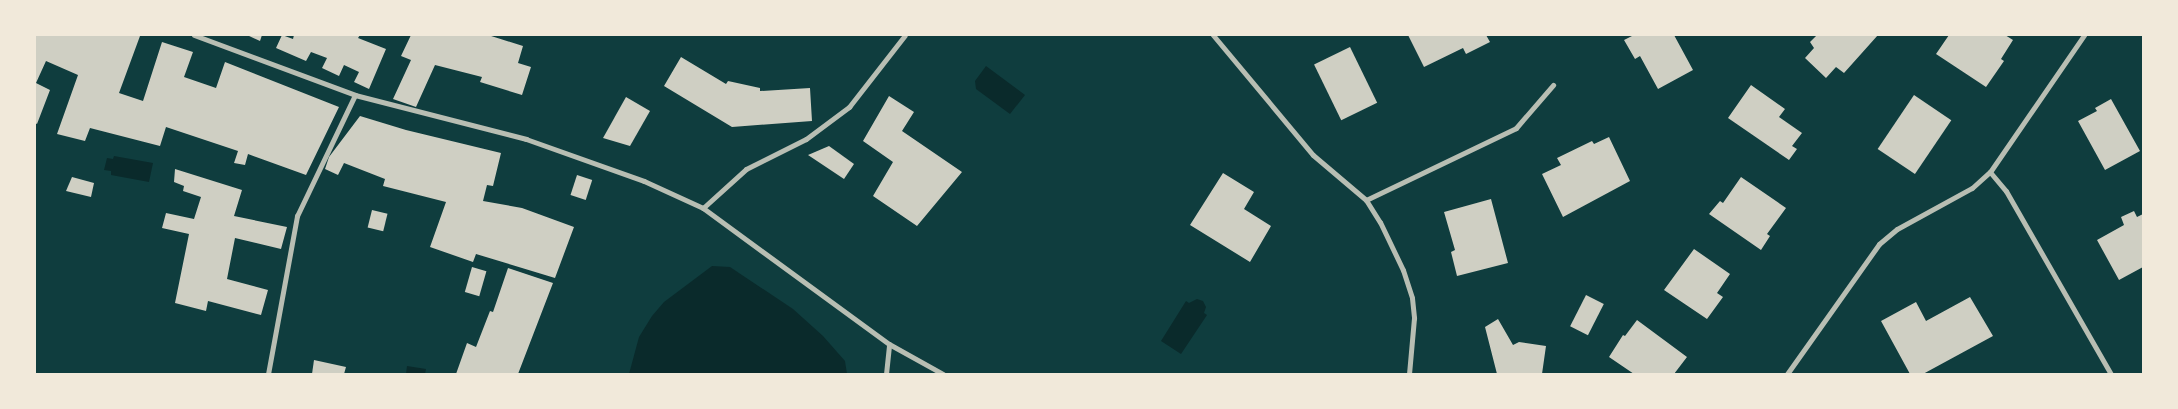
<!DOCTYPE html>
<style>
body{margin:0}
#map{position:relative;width:2178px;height:409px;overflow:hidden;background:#0f3d3e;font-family:"Nunito Sans",sans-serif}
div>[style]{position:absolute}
.water>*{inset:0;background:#0a2a2b}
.building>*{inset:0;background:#cfcfc3;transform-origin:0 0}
.minor>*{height:5px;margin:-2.5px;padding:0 2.5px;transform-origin:2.5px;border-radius:2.5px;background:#b8beb3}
span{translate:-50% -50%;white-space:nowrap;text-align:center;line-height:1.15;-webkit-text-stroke:4.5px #f1e9da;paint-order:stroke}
.frame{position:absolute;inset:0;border:36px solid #f1e9da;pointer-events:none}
</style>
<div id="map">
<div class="water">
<div style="clip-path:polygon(986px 66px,1025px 95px,1010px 114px,976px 89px,975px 81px)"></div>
<div style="clip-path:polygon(114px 156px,153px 163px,149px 182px,111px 175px,111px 171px,104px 170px,107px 158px,113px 159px)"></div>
<div style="clip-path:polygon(712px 266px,730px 267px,793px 309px,823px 336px,845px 361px,847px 374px,629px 374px,639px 337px,652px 316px,664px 302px)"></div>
<div style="clip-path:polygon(1197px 299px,1203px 301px,1206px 307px,1204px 313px,1207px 315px,1181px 354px,1161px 341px,1186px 301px,1189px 303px)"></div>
<div style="clip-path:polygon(407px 366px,426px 369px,425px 374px,406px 374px)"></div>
</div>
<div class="building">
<div style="clip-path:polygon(35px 35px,140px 36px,119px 93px,143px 101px,162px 42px,193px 52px,184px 77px,216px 88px,225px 62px,339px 107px,306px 175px,248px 154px,245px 165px,234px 163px,238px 151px,166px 127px,160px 146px,90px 128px,85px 141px,57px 134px,78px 75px,46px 61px,36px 83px,50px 90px,37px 124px,35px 123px)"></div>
<div style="clip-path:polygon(247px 35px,262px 35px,260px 41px)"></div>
<div style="clip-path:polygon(282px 35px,293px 39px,294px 35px,360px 35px,358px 38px,386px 49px,369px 89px,354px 82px,359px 72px,344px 65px,339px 76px,322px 68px,327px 58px,311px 52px,306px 61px,276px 48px)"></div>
<div style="clip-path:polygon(411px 35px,488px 35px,523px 46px,518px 63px,531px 67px,522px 95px,480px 82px,482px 77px,435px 65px,416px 107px,393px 99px,411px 60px,401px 56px)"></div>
<div style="clip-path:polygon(1408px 35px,1486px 35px,1490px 42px,1466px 54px,1463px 48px,1424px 67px)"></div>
<div style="clip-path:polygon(1634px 35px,1674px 35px,1693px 70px,1658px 89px,1640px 56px,1635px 59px,1624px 40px)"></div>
<div style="clip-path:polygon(1817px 35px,1878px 35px,1844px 73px,1836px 67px,1826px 78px,1805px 58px,1814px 48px,1810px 42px)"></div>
<div style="clip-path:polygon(1949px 35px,2005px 35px,2013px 40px,2001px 59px,2004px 61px,1986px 87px,1936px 54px)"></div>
<div style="left:1350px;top:47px;width:62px;height:40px;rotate:64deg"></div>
<div style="clip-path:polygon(681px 57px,726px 84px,728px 81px,760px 88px,760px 91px,810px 88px,812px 121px,732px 127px,664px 86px)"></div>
<div style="clip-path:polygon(1751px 85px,1785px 109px,1779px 117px,1802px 133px,1792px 146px,1797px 149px,1789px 160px,1728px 118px)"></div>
<div style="left:1914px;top:95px;width:45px;height:65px;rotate:34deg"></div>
<div style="clip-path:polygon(889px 96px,914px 112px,902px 131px,962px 172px,917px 226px,873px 196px,893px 162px,863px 141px)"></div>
<div style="clip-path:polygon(626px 97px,650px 111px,630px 146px,603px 138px)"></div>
<div style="clip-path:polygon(2111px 99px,2140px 151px,2105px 170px,2078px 121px,2097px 111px,2095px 108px)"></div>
<div style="clip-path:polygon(360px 116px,406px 130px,501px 153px,493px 186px,487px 185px,483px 201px,522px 208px,574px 227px,555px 278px,476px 254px,473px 262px,430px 247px,446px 202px,383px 186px,385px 179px,344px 163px,338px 175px,325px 169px,329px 157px)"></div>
<div style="clip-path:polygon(1609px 137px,1630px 181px,1563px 217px,1542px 174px,1561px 165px,1557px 158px,1592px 141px,1594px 144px)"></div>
<div style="clip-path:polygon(829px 146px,854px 164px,844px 179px,808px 155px)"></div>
<div style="clip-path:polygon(175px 169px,242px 190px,234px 216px,287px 227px,281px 249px,235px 238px,227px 279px,268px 290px,261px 315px,208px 301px,206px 311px,175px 303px,189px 234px,162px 228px,166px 213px,194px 219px,201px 197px,183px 191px,184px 186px,174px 182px)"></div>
<div style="clip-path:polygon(1223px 173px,1254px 192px,1244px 209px,1271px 226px,1250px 262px,1190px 225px)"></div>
<div style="left:577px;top:175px;width:16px;height:21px;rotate:18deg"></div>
<div style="clip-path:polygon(72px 177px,94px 183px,91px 197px,66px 191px)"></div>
<div style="clip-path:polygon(1741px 177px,1786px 208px,1767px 234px,1770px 236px,1761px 250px,1709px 214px,1720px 201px,1723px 203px)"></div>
<div style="clip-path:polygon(1491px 199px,1508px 263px,1457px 276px,1451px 252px,1455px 250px,1444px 212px)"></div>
<div style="left:372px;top:210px;width:16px;height:18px;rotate:14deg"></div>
<div style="clip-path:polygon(2134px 211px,2137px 217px,2143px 214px,2143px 267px,2119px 280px,2097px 240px,2124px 225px,2121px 217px)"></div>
<div style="clip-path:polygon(1694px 249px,1730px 274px,1717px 293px,1723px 297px,1707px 319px,1664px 290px)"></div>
<div style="left:472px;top:267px;width:15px;height:26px;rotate:16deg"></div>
<div style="clip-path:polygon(508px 268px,553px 283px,518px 374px,456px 374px,467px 343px,476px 347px,490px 311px,493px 312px)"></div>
<div style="left:1586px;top:295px;width:20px;height:35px;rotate:27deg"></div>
<div style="clip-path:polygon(1970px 297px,1993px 336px,1923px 374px,1910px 374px,1881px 321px,1916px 302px,1926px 321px)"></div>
<div style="clip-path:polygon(1498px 319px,1513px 345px,1519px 342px,1546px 346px,1542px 374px,1497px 374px,1485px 327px)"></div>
<div style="clip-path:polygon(1637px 320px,1687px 357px,1674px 374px,1634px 374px,1609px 357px,1623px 335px,1625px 336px)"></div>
<div style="clip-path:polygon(314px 360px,346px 367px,344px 374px,312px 374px)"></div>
</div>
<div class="minor">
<div style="left:194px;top:35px;width:172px;rotate:20.4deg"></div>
<div style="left:355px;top:95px;width:177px;rotate:14.4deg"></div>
<div style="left:526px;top:139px;width:125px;rotate:19.6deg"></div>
<div style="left:644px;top:181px;width:65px;rotate:24.6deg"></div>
<div style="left:703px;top:208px;width:230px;rotate:36.2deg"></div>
<div style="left:889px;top:344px;width:62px;rotate:29.1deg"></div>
<div style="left:1213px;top:35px;width:156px;rotate:50.2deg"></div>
<div style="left:1313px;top:155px;width:70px;rotate:40.3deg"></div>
<div style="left:1366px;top:200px;width:26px;rotate:58deg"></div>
<div style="left:1380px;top:222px;width:53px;rotate:64.4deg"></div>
<div style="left:1403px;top:270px;width:29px;rotate:72deg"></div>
<div style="left:1412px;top:298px;width:20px;rotate:84deg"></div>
<div style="left:1414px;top:318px;width:56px;rotate:95.1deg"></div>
<div style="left:1990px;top:172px;width:25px;rotate:50deg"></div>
<div style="left:2006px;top:191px;width:211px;rotate:60.2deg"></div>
<div style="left:1366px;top:200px;width:166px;rotate:-25.6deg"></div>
<div style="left:1516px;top:128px;width:57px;rotate:-49.3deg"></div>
<div style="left:703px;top:208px;width:58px;rotate:-42.2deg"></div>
<div style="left:746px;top:169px;width:67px;rotate:-26.6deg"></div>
<div style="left:806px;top:139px;width:54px;rotate:-36.7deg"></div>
<div style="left:849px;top:107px;width:91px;rotate:-52.1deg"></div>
<div style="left:268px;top:374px;width:161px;rotate:-79.6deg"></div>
<div style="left:297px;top:216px;width:134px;rotate:-64.4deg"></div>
<div style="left:886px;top:374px;width:30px;rotate:-84deg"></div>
<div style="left:1787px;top:374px;width:159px;rotate:-54.7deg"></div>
<div style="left:1879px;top:244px;width:23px;rotate:-40deg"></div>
<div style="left:1897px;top:229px;width:85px;rotate:-28.7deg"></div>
<div style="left:1972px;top:188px;width:24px;rotate:-42deg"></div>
<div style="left:1990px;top:172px;width:166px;rotate:-55.5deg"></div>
</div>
<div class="frame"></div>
</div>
